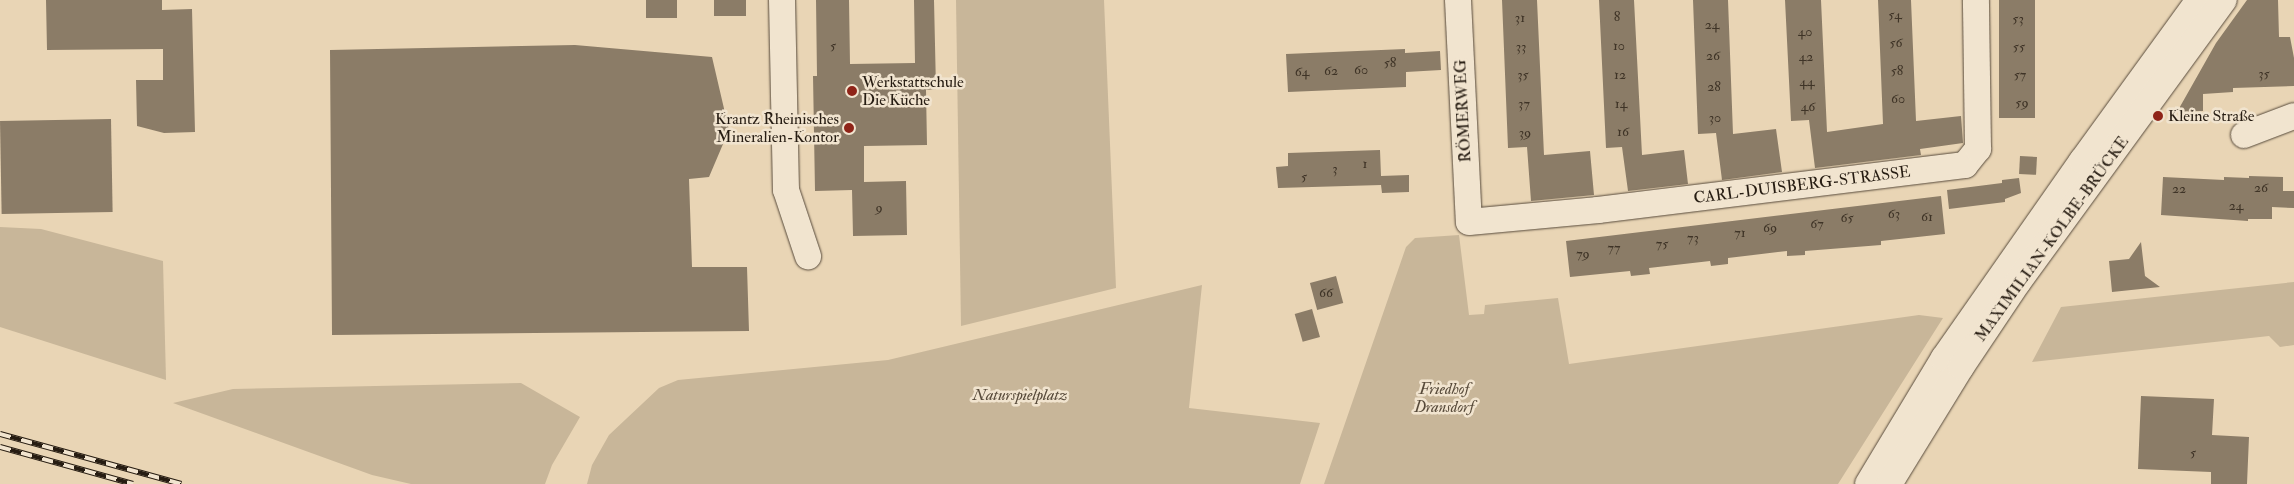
<!DOCTYPE html>
<meta charset="utf-8">
<style>
body{margin:0}
#map{position:relative;width:2294px;height:484px;overflow:hidden;background:#e9d5b5;font-family:"IM FELL Double Pica",serif}
div>[style]{position:absolute}
.green>*{inset:0;background:#c8b699}
.building>*{inset:0;background:#8b7c67;transform-origin:0 0}
.roads{filter:drop-shadow(0 0 1px #574a3b) drop-shadow(0 0 1px #574a3b)}
.minor>*{height:26px;margin:-13px;padding:0 13px;transform-origin:13px;border-radius:13px;background:#f1e4cf}
.rail>*{height:5.5px;margin-top:-2.75px;transform-origin:0;background:repeating-linear-gradient(90deg,#f1e4cf 0 11px,#261c12 0 22px);box-sizing:border-box;border-block:1px solid #261c12}
.dots>*{width:14px;height:14px;translate:-50% -50%;box-sizing:border-box;border:2px solid #f1e4cf;border-radius:50%}
span{translate:-50% -50%;white-space:nowrap;text-align:center;line-height:1.15;-webkit-text-stroke:5px #f1e4cf;paint-order:stroke}
.number-label{font-size:14px;color:#3f3427}
.number-label span{-webkit-text-stroke-width:0}
.poi-label{font-size:16px;color:#261c12}
.left{translate:0 -50%;text-align:left}
.right{translate:-100% -50%;text-align:right}
.street-label{font-size:16px;color:#261c12}
.park-label{font-size:16px;color:#574a3a;font-style:italic}
</style>
<div id="map">
<div class="green">
<div style="clip-path:polygon(956px 0,1104px 0,1116px 288px,961px 326px)"></div>
<div style="clip-path:polygon(0 227px,41px 229px,163px 261px,166px 380px,0 327px)"></div>
<div style="clip-path:polygon(1459px 235px,1469px 315px,1484px 314px,1485px 305px,1558px 298px,1569px 364px,1919px 315px,1943px 318px,1838px 484px,1324px 484px,1406px 247px,1415px 238px)"></div>
<div style="clip-path:polygon(2294px 282px,2294px 345px,2280px 347px,2269px 336px,2032px 362px,2061px 307px)"></div>
<div style="clip-path:polygon(1202px 285px,1189px 408px,1320px 423px,1300px 484px,587px 484px,592px 465px,609px 435px,659px 388px,678px 380px,888px 360px)"></div>
<div style="clip-path:polygon(521px 383px,580px 417px,552px 465px,545px 484px,411px 484px,372px 475px,173px 403px,233px 389px)"></div>
</div>
<div class="building">
<div style="clip-path:polygon(46px 0,162px 0,162px 10px,192px 9px,195px 132px,164px 133px,137px 126px,136px 80px,163px 80px,163px 49px,47px 50px)"></div>
<div style="left:646px;top:0;width:31px;height:18px"></div>
<div style="left:714px;top:0;width:32px;height:16px"></div>
<div style="clip-path:polygon(816px 0,849px 0,850px 64px,915px 63px,914px 0,934px 0,936px 89px,926px 90px,927px 145px,864px 146px,864px 182px,906px 181px,907px 235px,853px 236px,852px 190px,815px 191px,813px 76px,817px 76px)"></div>
<div style="clip-path:polygon(1502px 0,1537px 0,1544px 155px,1590px 151px,1594px 195px,1531px 201px,1527px 147px,1508px 148px)"></div>
<div style="clip-path:polygon(1599px 0,1634px 0,1642px 155px,1684px 150px,1688px 184px,1628px 191px,1622px 147px,1606px 148px)"></div>
<div style="clip-path:polygon(1693px 0,1728px 0,1733px 134px,1776px 129px,1782px 172px,1722px 180px,1716px 133px,1698px 134px)"></div>
<div style="clip-path:polygon(1785px 0,1821px 0,1827px 132px,1883px 124px,1878px 0,1911px 0,1916px 121px,1961px 116px,1963px 143px,1920px 149px,1921px 155px,1815px 168px,1809px 120px,1791px 121px)"></div>
<div style="left:1999px;top:0;width:36px;height:118px"></div>
<div style="clip-path:polygon(2247px 0,2278px 0,2279px 37px,2290px 37px,2294px 58px,2294px 86px,2233px 88px,2233px 92px,2203px 94px,2203px 111px,2177px 112px,2216px 43px)"></div>
<div style="clip-path:polygon(575px 45px,712px 57px,729px 130px,709px 177px,689px 179px,692px 267px,747px 267px,749px 331px,332px 335px,330px 50px)"></div>
<div style="clip-path:polygon(1405px 49px,1405px 53px,1440px 51px,1441px 70px,1406px 72px,1406px 87px,1288px 92px,1286px 54px)"></div>
<div style="left:111px;top:119px;width:93px;height:111px;rotate:89deg"></div>
<div style="clip-path:polygon(1380px 150px,1381px 176px,1409px 175px,1409px 192px,1382px 193px,1381px 185px,1278px 188px,1276px 167px,1288px 166px,1288px 153px)"></div>
<div style="left:2020px;top:156px;width:17px;height:18px;rotate:3deg"></div>
<div style="clip-path:polygon(2249px 176px,2283px 177px,2283px 191px,2294px 191px,2294px 208px,2272px 207px,2272px 219px,2248px 219px,2248px 221px,2161px 215px,2163px 177px,2224px 180px,2224px 177px,2249px 178px)"></div>
<div style="clip-path:polygon(2019px 178px,2021px 193px,2005px 199px,2005px 202px,1949px 209px,1947px 190px,2002px 183px,2002px 180px)"></div>
<div style="clip-path:polygon(1941px 196px,1945px 234px,1881px 241px,1881px 245px,1805px 251px,1805px 255px,1787px 256px,1787px 251px,1728px 258px,1728px 264px,1711px 266px,1710px 261px,1649px 268px,1650px 274px,1631px 276px,1630px 271px,1570px 277px,1566px 241px)"></div>
<div style="clip-path:polygon(2141px 242px,2145px 276px,2160px 287px,2112px 292px,2109px 261px,2129px 259px)"></div>
<div style="left:1336px;top:276px;width:28px;height:27px;rotate:75deg"></div>
<div style="left:1312px;top:309px;width:29px;height:18px;rotate:74deg"></div>
<div style="clip-path:polygon(2141px 396px,2214px 399px,2212px 435px,2249px 437px,2247px 484px,2211px 484px,2211px 472px,2138px 469px)"></div>
</div>
<div class="roads">
<div class="minor">
<div style="left:782px;top:0;width:190px;rotate:88.8deg"></div>
<div style="left:786px;top:190px;width:70px;rotate:71.6deg"></div>
<div style="left:1458px;top:0;width:222px;rotate:87.2deg"></div>
<div style="left:1469px;top:222px;width:130px;rotate:-5.3deg"></div>
<div style="left:1598px;top:210px;width:370px;rotate:-7deg"></div>
<div style="left:1965px;top:165px;width:21px;rotate:-51deg"></div>
<div style="left:1978px;top:149px;width:149px;rotate:-90.8deg"></div>
<div style="left:2244px;top:135px;width:53px;rotate:-20.8deg"></div>
<div style="left:1868px;top:484px;width:147px;rotate:-58.9deg"></div>
<div style="left:1944px;top:358px;width:241px;rotate:-55deg"></div>
<div style="left:2082px;top:161px;width:199px;rotate:-54deg"></div>
<div style="left:1889px;top:484px;width:137px;rotate:-58.4deg"></div>
<div style="left:1961px;top:367px;width:102px;rotate:-56.2deg"></div>
<div style="left:2018px;top:282px;width:349px;rotate:-53.9deg"></div>
</div>
</div>
<div class="rail">
<div style="left:0;top:434px;width:188px;rotate:15.4deg"></div>
<div style="left:0;top:447px;width:138px;rotate:15.5deg"></div>
</div>
<div class="dots">
<div style="left:852px;top:91px;background:#8f2418"></div>
<div style="left:2158px;top:116px;background:#8f2418"></div>
<div style="left:849px;top:128px;background:#8f2418"></div>
</div>
<div class="number-label">
<span style="left:1895px;top:15px">54</span>
<span style="left:1617px;top:17px">8</span>
<span style="left:1520px;top:18px">31</span>
<span style="left:2018px;top:19px">53</span>
<span style="left:1712px;top:25px">24</span>
<span style="left:1805px;top:32px">40</span>
<span style="left:1896px;top:43px">56</span>
<span style="left:833px;top:46px">5</span>
<span style="left:1619px;top:46px">10</span>
<span style="left:1521px;top:47px">33</span>
<span style="left:2019px;top:47px">55</span>
<span style="left:1713px;top:56px">26</span>
<span style="left:1806px;top:57px">42</span>
<span style="left:1390px;top:63px">58</span>
<span style="left:1361px;top:70px">60</span>
<span style="left:1331px;top:71px">62</span>
<span style="left:1897px;top:71px">58</span>
<span style="left:1302px;top:72px">64</span>
<span style="left:2264px;top:74px">35</span>
<span style="left:1523px;top:75px">35</span>
<span style="left:1620px;top:75px">12</span>
<span style="left:2020px;top:75px">57</span>
<span style="left:1807px;top:82px">44</span>
<span style="left:1714px;top:87px">28</span>
<span style="left:1898px;top:99px">60</span>
<span style="left:2022px;top:103px">59</span>
<span style="left:1524px;top:104px">37</span>
<span style="left:1621px;top:104px">14</span>
<span style="left:1808px;top:107px">46</span>
<span style="left:1715px;top:118px">30</span>
<span style="left:1623px;top:132px">16</span>
<span style="left:1525px;top:133px">39</span>
<span style="left:1365px;top:164px">1</span>
<span style="left:1335px;top:169px">3</span>
<span style="left:1304px;top:177px">5</span>
<span style="left:2261px;top:188px">26</span>
<span style="left:2179px;top:189px">22</span>
<span style="left:2236px;top:206px">24</span>
<span style="left:879px;top:208px">9</span>
<span style="left:1894px;top:214px">63</span>
<span style="left:1927px;top:217px">61</span>
<span style="left:1847px;top:218px">65</span>
<span style="left:1817px;top:224px">67</span>
<span style="left:1770px;top:228px">69</span>
<span style="left:1740px;top:233px">71</span>
<span style="left:1693px;top:238px">73</span>
<span style="left:1662px;top:244px">75</span>
<span style="left:1614px;top:248px">77</span>
<span style="left:1583px;top:254px">79</span>
<span style="left:1326px;top:293px">66</span>
<span style="left:2193px;top:453px">5</span>
</div>
<div class="poi-label">
<span class="left" style="left:862px;top:91px">Werkstattschule<br>Die Küche</span>
<span class="left" style="left:2168px;top:116px">Kleine Straße</span>
<span class="right" style="left:839px;top:128px">Krantz Rheinisches<br>Mineralien-Kontor</span>
</div>
<div class="street-label">
<span style="left:1463px;top:111px;rotate:-93deg">RÖMERWEG</span>
<span style="left:1802px;top:185px;rotate:-7deg">CARL-DUISBERG-STRASSE</span>
<span style="left:2052px;top:239px;rotate:-54deg">MAXIMILIAN-KOLBE-BRÜCKE</span>
</div>
<div class="park-label">
<span style="left:1444px;top:398px">Friedhof<br>Dransdorf</span>
<span style="left:1020px;top:395px">Naturspielplatz</span>
</div>
</div>
